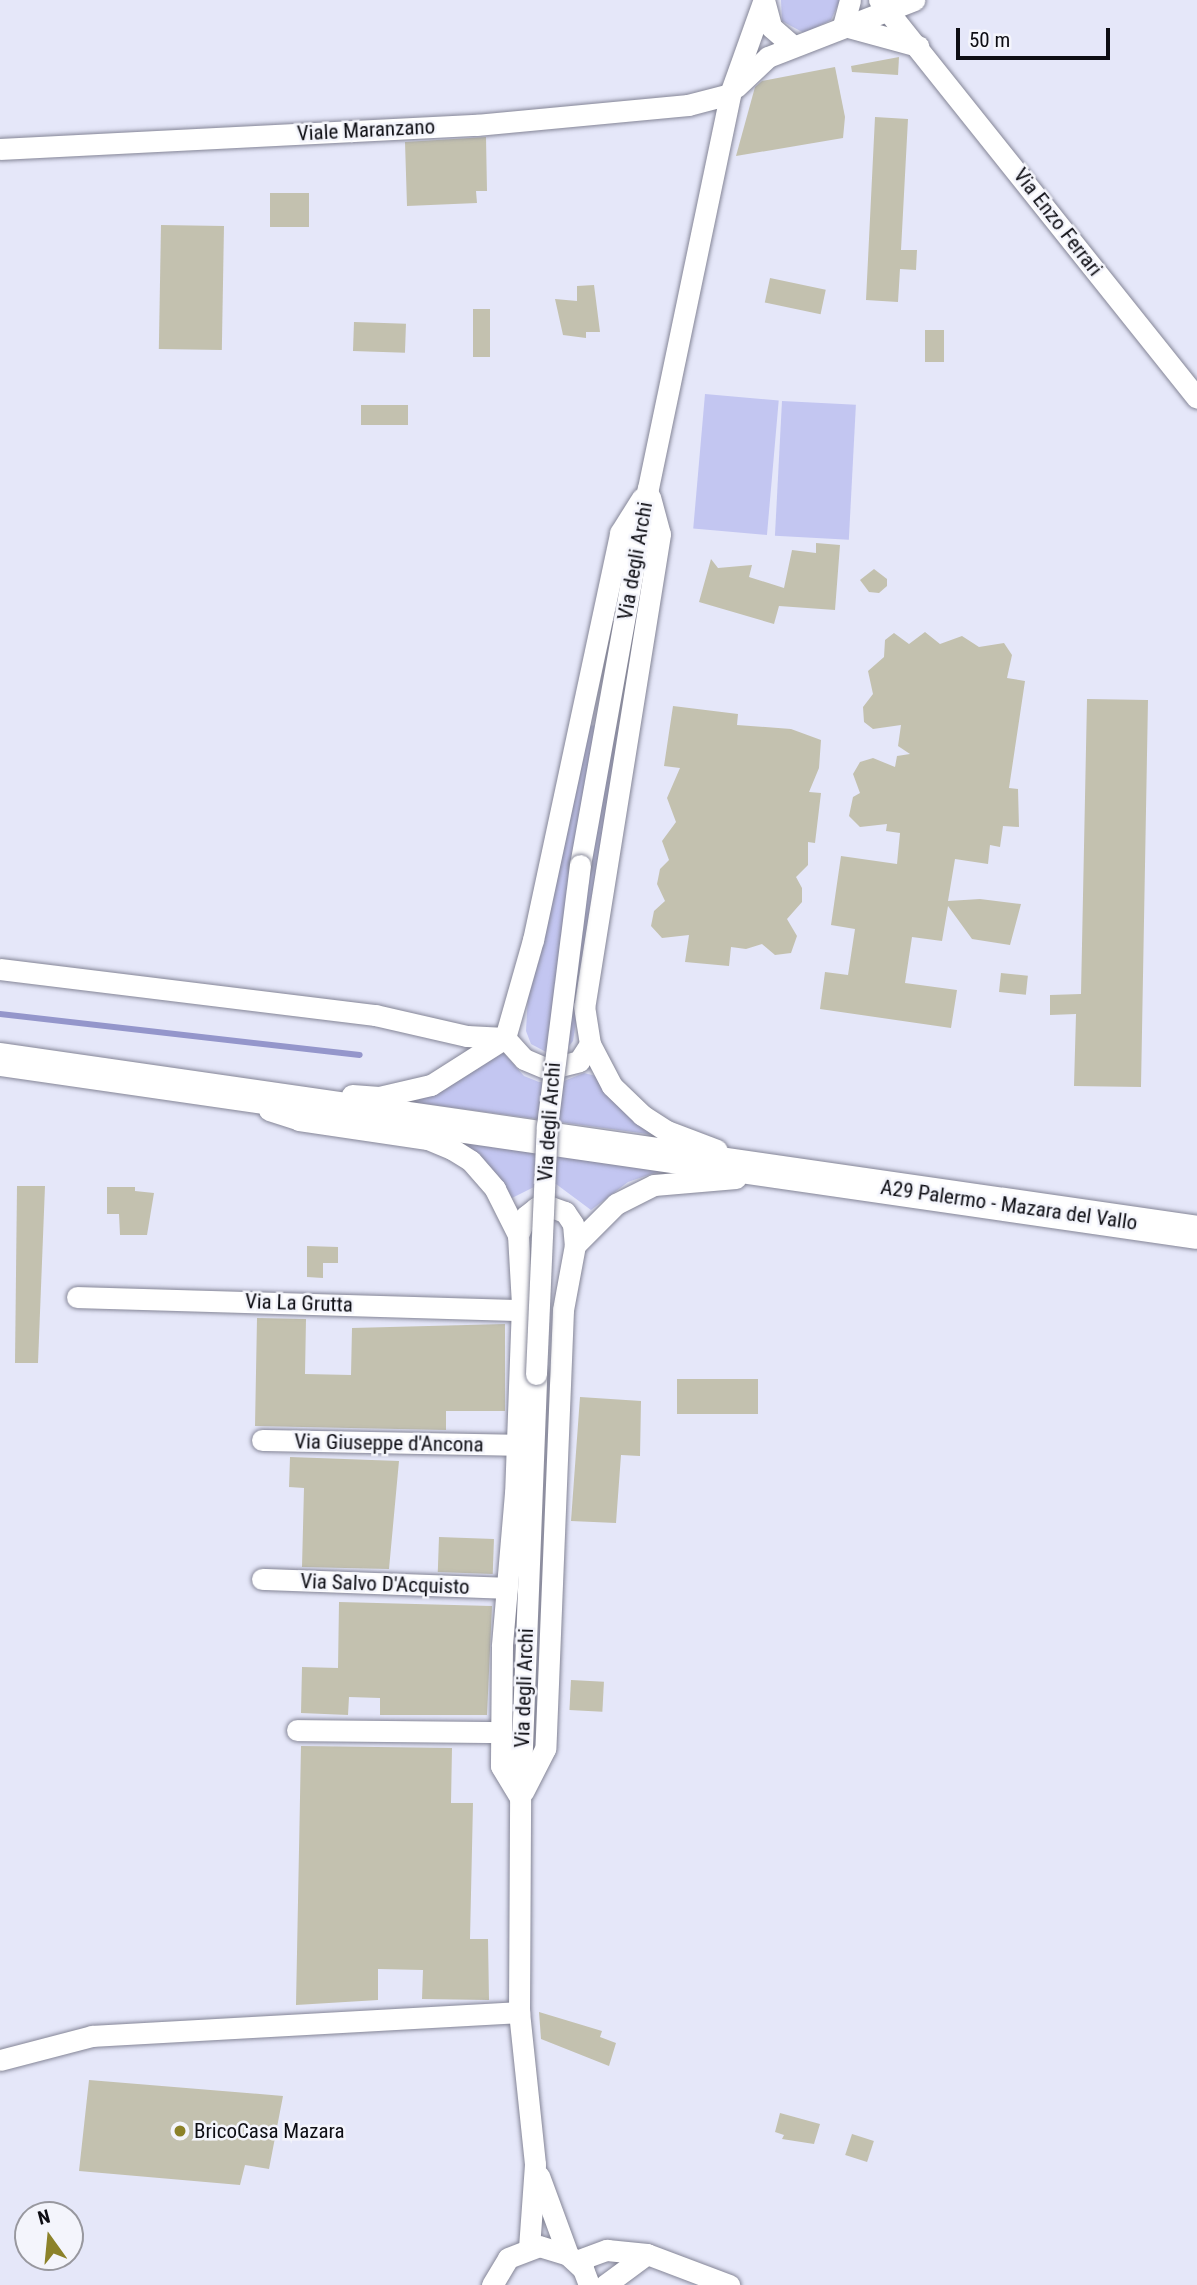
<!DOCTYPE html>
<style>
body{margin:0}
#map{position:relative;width:1197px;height:2285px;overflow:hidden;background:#e5e7f9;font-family:"Roboto Condensed",sans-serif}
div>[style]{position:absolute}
.green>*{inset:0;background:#c3c6f1;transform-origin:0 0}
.stream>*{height:6px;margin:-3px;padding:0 3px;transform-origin:3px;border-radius:3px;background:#9496cb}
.building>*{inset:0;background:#c3c1af;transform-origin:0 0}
.roads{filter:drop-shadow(0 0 2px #848596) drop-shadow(0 0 2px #848596)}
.street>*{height:21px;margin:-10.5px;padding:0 10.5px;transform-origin:10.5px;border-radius:10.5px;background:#fff}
.primary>*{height:33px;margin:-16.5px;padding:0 16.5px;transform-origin:16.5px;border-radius:16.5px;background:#fff}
.bridges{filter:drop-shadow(0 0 2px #848596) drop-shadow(0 0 2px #848596)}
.street-bridge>*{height:21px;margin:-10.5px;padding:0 10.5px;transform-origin:10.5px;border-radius:10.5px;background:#fff}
.dots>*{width:19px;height:19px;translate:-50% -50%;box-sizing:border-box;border:4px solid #f4f5fc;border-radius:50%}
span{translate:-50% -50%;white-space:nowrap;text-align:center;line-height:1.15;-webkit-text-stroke:5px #f4f5fc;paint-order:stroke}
.street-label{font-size:21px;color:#0d0d13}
.poi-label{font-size:21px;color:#0d0d13}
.left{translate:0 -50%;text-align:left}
.north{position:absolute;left:14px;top:2201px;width:70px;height:70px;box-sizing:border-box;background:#f4f5fc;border:2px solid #98989f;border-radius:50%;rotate:345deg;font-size:19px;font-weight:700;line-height:28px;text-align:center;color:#0d0d13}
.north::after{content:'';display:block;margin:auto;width:24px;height:32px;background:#8c822a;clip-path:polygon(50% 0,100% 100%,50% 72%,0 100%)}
.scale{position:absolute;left:956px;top:28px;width:154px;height:32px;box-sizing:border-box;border:4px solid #0d0d13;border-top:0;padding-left:9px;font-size:21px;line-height:24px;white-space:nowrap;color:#0d0d13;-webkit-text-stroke:5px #f4f5fc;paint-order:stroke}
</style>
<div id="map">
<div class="green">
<div style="clip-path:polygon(781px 0,840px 0,831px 20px,804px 33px,782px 21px)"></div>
<div style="left:705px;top:394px;width:74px;height:135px;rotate:5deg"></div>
<div style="left:782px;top:401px;width:74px;height:135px;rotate:3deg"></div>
<div style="clip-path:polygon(586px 725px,622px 728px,573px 1041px,564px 1052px,548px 1053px,531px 1044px,526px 1031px,528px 995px)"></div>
<div style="clip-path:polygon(502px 1051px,524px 1076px,539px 1082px,559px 1083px,584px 1073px,596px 1076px,655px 1135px,404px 1101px)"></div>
<div style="clip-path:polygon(451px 1136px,660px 1171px,628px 1182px,591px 1210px,556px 1184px,540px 1184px,512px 1198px)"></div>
</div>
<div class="stream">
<div style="left:0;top:1014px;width:362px;rotate:6.5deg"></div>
</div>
<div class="building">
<div style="clip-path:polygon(899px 57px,898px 75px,852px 72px,851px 66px)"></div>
<div style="clip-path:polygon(835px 67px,845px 117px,843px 138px,736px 156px,755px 87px,762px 81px)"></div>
<div style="clip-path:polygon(875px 117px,908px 119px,901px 250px,917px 250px,916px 270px,900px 269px,898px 302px,866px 300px)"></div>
<div style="clip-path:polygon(486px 137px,487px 191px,476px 191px,477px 203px,407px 206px,405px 142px)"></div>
<div style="left:270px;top:193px;width:39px;height:34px"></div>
<div style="left:161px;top:225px;width:63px;height:124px;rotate:1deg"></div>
<div style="left:770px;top:278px;width:57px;height:25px;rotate:12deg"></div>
<div style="clip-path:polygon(594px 285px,600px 332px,586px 332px,586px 338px,563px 335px,555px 299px,577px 301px,577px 286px)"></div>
<div style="left:490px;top:309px;width:48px;height:17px;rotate:90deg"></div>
<div style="left:354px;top:322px;width:52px;height:29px;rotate:2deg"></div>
<div style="left:925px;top:330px;width:19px;height:32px"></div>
<div style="left:361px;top:405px;width:47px;height:20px"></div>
<div style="clip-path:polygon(816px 543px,840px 545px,835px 610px,779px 606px,774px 624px,699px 602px,711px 559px,718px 568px,752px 565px,749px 577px,784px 588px,792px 550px,816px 553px)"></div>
<div style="clip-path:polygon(874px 569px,887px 579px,887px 586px,879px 593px,869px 592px,860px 580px)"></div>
<div style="clip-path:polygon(925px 632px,940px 644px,962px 636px,979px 647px,1004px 643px,1012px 655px,1007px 678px,1025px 681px,1009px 788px,1018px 789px,1019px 827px,1003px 826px,1000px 847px,990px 845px,988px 864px,955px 859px,948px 901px,980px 899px,1021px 904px,1010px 945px,972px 939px,948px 906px,942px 941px,912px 937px,905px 983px,957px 990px,951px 1028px,820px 1009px,825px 972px,848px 975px,855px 929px,831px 925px,841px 856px,897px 864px,900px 833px,886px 831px,887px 824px,860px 827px,849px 816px,853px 797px,860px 793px,853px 774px,860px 762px,873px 758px,895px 767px,897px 756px,910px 754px,898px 746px,901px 725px,873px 729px,864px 722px,863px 707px,873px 694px,868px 671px,884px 657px,885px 640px,894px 633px,909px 644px)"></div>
<div style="clip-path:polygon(1087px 699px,1148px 700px,1141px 1087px,1074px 1086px,1076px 1014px,1050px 1015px,1050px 995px,1081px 994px)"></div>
<div style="clip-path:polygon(673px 706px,738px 714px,737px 725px,791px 729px,821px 740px,819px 768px,809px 792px,821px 793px,815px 843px,808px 842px,808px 865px,796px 877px,802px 888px,802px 902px,787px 919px,797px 936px,791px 953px,775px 955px,762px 944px,746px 949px,731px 947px,729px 966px,685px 962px,689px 935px,662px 938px,651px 926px,654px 911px,665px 901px,657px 884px,660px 869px,669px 860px,662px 841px,676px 822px,667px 798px,680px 768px,664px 766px)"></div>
<div style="left:1001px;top:973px;width:27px;height:19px;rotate:6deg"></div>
<div style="clip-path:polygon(17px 1186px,45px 1186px,38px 1363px,15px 1363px)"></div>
<div style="clip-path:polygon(107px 1187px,135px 1187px,135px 1191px,154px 1193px,147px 1235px,120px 1235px,119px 1214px,107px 1214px)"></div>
<div style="clip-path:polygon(307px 1246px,338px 1247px,338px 1263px,323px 1263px,323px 1278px,307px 1277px)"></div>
<div style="clip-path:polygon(257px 1318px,306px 1319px,305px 1374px,351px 1375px,352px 1328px,505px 1324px,505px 1411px,446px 1411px,446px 1430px,255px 1426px)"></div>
<div style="left:758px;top:1379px;width:35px;height:81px;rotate:90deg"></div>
<div style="clip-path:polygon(580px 1397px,641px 1401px,640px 1456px,621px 1455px,616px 1523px,571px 1521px)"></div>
<div style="clip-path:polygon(290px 1457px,399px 1461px,389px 1569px,302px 1567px,304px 1488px,289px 1487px)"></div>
<div style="left:439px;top:1537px;width:55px;height:35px;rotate:2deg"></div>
<div style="clip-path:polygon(339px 1602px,492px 1606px,487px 1715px,380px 1715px,380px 1698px,349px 1697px,348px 1715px,301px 1713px,302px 1667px,338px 1668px)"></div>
<div style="left:571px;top:1680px;width:33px;height:30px;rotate:3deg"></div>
<div style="clip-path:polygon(301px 1746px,452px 1748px,451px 1803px,473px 1803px,470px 1939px,488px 1939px,489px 2000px,422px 1999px,423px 1970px,378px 1969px,378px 2000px,296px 2005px)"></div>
<div style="clip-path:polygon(539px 2012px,602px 2031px,600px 2037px,616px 2043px,609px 2066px,541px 2039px)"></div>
<div style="clip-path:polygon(89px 2080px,283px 2096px,269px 2169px,245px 2165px,240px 2185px,79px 2171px)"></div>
<div style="clip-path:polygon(780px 2113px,820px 2124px,814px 2144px,782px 2139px,784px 2135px,775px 2132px)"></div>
<div style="left:852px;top:2134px;width:23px;height:22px;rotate:18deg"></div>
</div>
<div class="roads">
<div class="street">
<div style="left:764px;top:0;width:28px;rotate:75deg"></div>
<div style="left:771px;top:27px;width:29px;rotate:41deg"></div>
<div style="left:879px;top:0;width:509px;rotate:51.38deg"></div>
<div style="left:843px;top:26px;width:27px;rotate:-75deg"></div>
<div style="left:845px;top:26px;width:76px;rotate:15.3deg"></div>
<div style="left:736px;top:87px;width:44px;rotate:-43.2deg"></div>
<div style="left:768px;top:57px;width:157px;rotate:-21.3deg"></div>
<div style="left:0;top:149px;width:477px;rotate:-2.9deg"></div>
<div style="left:476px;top:125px;width:213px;rotate:-5.4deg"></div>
<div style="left:688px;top:105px;width:43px;rotate:-14.7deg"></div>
<div style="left:650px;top:497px;width:38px;rotate:75deg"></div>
<div style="left:660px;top:534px;width:478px;rotate:99.1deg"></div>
<div style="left:584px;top:1006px;width:38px;rotate:81deg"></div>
<div style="left:590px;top:1044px;width:47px;rotate:62.4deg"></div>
<div style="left:612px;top:1086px;width:42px;rotate:44deg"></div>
<div style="left:642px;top:1115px;width:30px;rotate:33deg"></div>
<div style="left:667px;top:1131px;width:53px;rotate:20.8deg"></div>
<div style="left:580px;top:865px;width:383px;rotate:-79.8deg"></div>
<div style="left:648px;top:488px;width:402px;rotate:-78.2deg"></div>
<div style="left:730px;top:94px;width:98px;rotate:-70.3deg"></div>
<div style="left:0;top:969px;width:378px;rotate:7deg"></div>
<div style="left:375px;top:1015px;width:94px;rotate:12.9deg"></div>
<div style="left:467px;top:1036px;width:38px;rotate:3deg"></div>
<div style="left:505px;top:1038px;width:28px;rotate:48deg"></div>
<div style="left:524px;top:1059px;width:26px;rotate:23deg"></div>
<div style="left:548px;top:1069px;width:32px;rotate:-14deg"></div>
<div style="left:579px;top:1061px;width:20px;rotate:-57deg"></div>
<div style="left:352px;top:1095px;width:27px;rotate:4deg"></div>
<div style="left:379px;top:1097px;width:53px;rotate:-13deg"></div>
<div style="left:431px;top:1085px;width:88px;rotate:-32.4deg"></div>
<div style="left:505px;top:1038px;width:102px;rotate:-74.1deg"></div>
<div style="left:533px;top:940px;width:416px;rotate:-77.9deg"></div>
<div style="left:620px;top:533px;width:41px;rotate:-57.8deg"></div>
<div style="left:269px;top:1110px;width:32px;rotate:18deg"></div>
<div style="left:299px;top:1120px;width:130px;rotate:8.4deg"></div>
<div style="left:428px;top:1139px;width:26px;rotate:23deg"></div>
<div style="left:452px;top:1149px;width:22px;rotate:32deg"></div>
<div style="left:471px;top:1161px;width:37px;rotate:49deg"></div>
<div style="left:495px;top:1189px;width:51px;rotate:63.4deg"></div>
<div style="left:518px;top:1235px;width:70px;rotate:86.7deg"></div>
<div style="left:522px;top:1305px;width:188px;rotate:92.1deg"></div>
<div style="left:515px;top:1493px;width:154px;rotate:94.9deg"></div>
<div style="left:502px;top:1646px;width:120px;rotate:90.5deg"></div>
<div style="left:501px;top:1766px;width:37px;rotate:59deg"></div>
<div style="left:518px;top:1235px;width:21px;rotate:-67deg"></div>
<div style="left:526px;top:1216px;width:13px;rotate:-39deg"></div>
<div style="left:536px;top:1208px;width:15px;rotate:-4deg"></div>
<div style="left:551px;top:1207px;width:15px;rotate:20deg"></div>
<div style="left:565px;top:1212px;width:14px;rotate:56deg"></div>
<div style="left:573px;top:1224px;width:21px;rotate:85deg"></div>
<div style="left:575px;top:1245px;width:66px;rotate:100.5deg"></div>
<div style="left:563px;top:1310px;width:439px;rotate:92.3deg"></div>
<div style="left:545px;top:1749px;width:48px;rotate:117.1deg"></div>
<div style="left:575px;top:1245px;width:58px;rotate:-45deg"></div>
<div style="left:616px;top:1204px;width:42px;rotate:-26.6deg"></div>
<div style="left:654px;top:1185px;width:82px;rotate:-4.9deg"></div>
<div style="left:77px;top:1297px;width:445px;rotate:1.7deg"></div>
<div style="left:262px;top:1440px;width:254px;rotate:1.1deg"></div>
<div style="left:262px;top:1579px;width:245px;rotate:2.1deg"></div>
<div style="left:297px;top:1730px;width:204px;rotate:0.6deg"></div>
<div style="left:0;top:2060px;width:95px;rotate:-14.6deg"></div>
<div style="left:92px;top:2036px;width:428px;rotate:-3.2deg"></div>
<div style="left:539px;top:2176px;width:84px;rotate:69.8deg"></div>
<div style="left:529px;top:2248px;width:84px;rotate:-85.9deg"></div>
<div style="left:535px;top:2164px;width:153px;rotate:-96deg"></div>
<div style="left:519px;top:2012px;width:214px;rotate:-89.7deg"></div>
<div style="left:520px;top:1798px;width:424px;rotate:-87.8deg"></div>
<div style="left:576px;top:2261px;width:33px;rotate:-20deg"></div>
<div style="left:607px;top:2250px;width:40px;rotate:5.7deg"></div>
<div style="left:647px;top:2254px;width:88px;rotate:20.7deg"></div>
<div style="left:492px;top:2285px;width:31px;rotate:-59deg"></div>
<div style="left:508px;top:2258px;width:33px;rotate:-21deg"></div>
<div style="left:539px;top:2246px;width:30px;rotate:17deg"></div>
<div style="left:568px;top:2255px;width:21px;rotate:43deg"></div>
<div style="left:583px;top:2269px;width:17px;rotate:69deg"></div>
<div style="left:605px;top:2285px;width:52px;rotate:-36.4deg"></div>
</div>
<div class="primary">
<div style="left:0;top:1059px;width:1209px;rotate:8.22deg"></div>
</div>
</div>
<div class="bridges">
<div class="street-bridge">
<div style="left:536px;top:1374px;width:248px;rotate:-87.5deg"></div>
<div style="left:547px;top:1126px;width:263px;rotate:-82.8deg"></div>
</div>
</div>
<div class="dots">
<div style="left:180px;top:2131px;background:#8c822a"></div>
</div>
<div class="street-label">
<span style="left:366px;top:130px;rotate:-3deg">Viale Maranzano</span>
<span style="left:1058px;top:222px;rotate:52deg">Via Enzo Ferrari</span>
<span style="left:635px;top:561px;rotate:-80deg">Via degli Archi</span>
<span style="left:549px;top:1122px;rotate:-86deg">Via degli Archi</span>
<span style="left:1009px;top:1205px;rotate:8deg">A29 Palermo - Mazara del Vallo</span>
<span style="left:299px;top:1303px;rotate:2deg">Via La Grutta</span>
<span style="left:389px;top:1443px;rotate:1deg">Via Giuseppe d'Ancona</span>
<span style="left:385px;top:1584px;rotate:2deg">Via Salvo D'Acquisto</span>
<span style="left:524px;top:1688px;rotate:-88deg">Via degli Archi</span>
</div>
<div class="poi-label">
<span class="left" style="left:194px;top:2131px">BricoCasa Mazara</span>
</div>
<div class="north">N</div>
<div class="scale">50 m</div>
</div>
